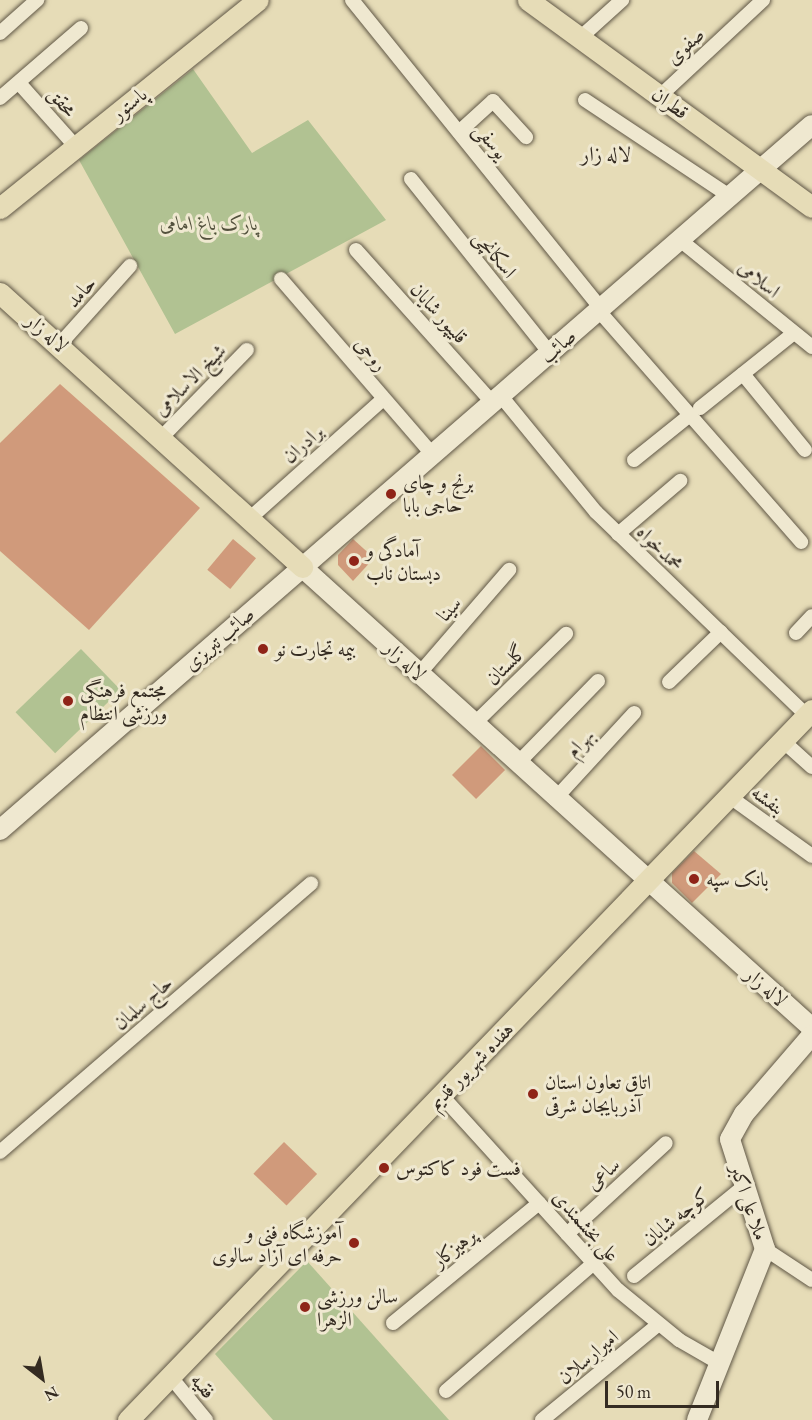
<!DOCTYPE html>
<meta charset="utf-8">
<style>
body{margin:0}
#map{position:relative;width:812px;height:1420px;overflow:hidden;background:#e6dcb7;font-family:"EB Garamond",Amiri,serif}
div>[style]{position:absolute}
.green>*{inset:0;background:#b1c292;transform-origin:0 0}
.building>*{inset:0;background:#d09a7b;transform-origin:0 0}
.roads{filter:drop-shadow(0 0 2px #605746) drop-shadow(0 0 2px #605746)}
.street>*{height:14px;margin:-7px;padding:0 7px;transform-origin:7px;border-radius:7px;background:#efe8d0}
.secondary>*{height:20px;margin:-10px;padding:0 10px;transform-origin:10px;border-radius:10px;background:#efe8d0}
.primary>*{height:21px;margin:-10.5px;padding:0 10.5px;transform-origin:10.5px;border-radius:10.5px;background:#e6dcb7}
.dots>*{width:16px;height:16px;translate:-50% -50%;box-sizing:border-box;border:3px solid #efe8d0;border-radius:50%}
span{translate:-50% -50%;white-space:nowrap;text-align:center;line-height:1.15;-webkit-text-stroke:6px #efe8d0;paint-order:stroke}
.street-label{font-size:20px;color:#342b21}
.park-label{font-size:20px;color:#53513d;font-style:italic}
.poi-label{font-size:20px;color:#342b21}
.left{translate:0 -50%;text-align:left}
.right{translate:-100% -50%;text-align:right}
.neighbourhood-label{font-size:21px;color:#342b21}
.north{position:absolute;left:12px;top:1348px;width:60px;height:60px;-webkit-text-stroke:4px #efe8d0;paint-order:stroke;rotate:149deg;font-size:16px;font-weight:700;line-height:24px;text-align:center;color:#342b21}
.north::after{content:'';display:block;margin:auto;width:21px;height:27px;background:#342b21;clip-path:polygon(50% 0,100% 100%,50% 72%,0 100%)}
.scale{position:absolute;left:605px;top:1381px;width:114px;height:27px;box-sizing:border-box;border:3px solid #342b21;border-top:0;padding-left:8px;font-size:18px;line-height:21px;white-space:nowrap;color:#342b21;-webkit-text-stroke:4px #efe8d0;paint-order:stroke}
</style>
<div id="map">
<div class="green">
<div style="clip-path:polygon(193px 69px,252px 153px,308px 120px,386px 220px,175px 334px,79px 160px)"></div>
<div style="left:81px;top:649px;width:57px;height:91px;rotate:46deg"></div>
<div style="clip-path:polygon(307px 1261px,449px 1420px,273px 1420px,215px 1354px)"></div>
</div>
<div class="building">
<div style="clip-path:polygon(60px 384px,200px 508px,89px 630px,0 551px,0 443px)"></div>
<div style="left:233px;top:539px;width:30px;height:40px;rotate:40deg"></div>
<div style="clip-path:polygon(353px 539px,374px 558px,353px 581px,338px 565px,338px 555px)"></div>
<div style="left:481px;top:746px;width:34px;height:41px;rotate:45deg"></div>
<div style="clip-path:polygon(694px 851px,721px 874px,692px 903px,672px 883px,672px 873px)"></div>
<div style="left:284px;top:1142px;width:46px;height:44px;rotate:44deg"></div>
</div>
<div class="roads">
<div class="street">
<div style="left:352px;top:0;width:395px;rotate:51.1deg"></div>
<div style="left:0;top:33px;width:50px;rotate:-41.7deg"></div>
<div style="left:580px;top:38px;width:57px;rotate:-42.1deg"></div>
<div style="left:19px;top:83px;width:86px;rotate:48.3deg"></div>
<div style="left:660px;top:96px;width:141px;rotate:-43deg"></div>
<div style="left:0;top:98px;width:107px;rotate:-40.8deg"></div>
<div style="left:585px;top:100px;width:175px;rotate:33.6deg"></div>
<div style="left:459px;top:132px;width:46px;rotate:-42.4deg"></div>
<div style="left:493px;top:101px;width:49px;rotate:47.5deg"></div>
<div style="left:411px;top:179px;width:223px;rotate:51.4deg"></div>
<div style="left:680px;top:240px;width:170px;rotate:39deg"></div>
<div style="left:356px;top:250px;width:205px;rotate:48.2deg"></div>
<div style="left:281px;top:279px;width:231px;rotate:49.2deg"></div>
<div style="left:599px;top:311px;width:307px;rotate:48.8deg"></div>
<div style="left:60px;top:344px;width:105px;rotate:-48.1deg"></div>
<div style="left:743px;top:374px;width:98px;rotate:50.8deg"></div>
<div style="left:501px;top:396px;width:150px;rotate:50.7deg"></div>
<div style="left:596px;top:512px;width:293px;rotate:44deg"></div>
<div style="left:700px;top:408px;width:120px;rotate:-38.6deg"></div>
<div style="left:161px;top:438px;width:123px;rotate:-45.7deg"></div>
<div style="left:634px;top:460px;width:72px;rotate:-38.8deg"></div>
<div style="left:249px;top:519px;width:180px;rotate:-41.8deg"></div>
<div style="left:618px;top:534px;width:82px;rotate:-40.5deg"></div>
<div style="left:796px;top:633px;width:23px;rotate:-47deg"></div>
<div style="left:419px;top:674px;width:138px;rotate:-49.1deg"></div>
<div style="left:669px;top:682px;width:72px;rotate:-43.9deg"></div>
<div style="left:474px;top:724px;width:129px;rotate:-44.4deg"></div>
<div style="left:783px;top:741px;width:39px;rotate:42deg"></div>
<div style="left:517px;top:764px;width:116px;rotate:-45.7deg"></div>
<div style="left:730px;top:797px;width:101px;rotate:35.7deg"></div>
<div style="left:555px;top:799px;width:117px;rotate:-47.4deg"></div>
<div style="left:442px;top:1096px;width:262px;rotate:47.8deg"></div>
<div style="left:618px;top:1290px;width:79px;rotate:39.3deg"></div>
<div style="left:679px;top:1340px;width:46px;rotate:29.9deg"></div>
<div style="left:0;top:1152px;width:411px;rotate:-40.8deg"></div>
<div style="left:567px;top:1234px;width:134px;rotate:-42.6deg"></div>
<div style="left:765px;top:1249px;width:56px;rotate:33.4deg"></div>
<div style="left:634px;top:1276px;width:141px;rotate:-39.2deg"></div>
<div style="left:393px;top:1323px;width:189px;rotate:-39.4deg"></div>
<div style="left:170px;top:1376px;width:57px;rotate:50.7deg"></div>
<div style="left:446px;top:1391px;width:196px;rotate:-40.9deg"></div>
<div style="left:542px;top:1420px;width:151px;rotate:-39.4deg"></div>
</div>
<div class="secondary">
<div style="left:302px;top:567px;width:687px;rotate:42.11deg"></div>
<div style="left:0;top:830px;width:1075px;rotate:-40.97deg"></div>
<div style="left:697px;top:1420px;width:184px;rotate:-68.3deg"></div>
<div style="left:765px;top:1249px;width:115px;rotate:-107.7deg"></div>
<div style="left:730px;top:1139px;width:29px;rotate:-61deg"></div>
<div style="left:744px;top:1114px;width:104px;rotate:-49.3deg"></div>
</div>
<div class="primary">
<div style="left:528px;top:0;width:351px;rotate:36.1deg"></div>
<div style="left:0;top:208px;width:331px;rotate:-38.9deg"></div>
<div style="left:0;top:293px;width:408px;rotate:42.2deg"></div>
<div style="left:128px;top:1420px;width:986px;rotate:-46.07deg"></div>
</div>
</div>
<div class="dots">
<div style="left:391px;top:494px;background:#8f2418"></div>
<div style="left:354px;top:561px;background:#8f2418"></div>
<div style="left:263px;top:649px;background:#8f2418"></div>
<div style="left:68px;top:701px;background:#8f2418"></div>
<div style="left:694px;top:879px;background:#8f2418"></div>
<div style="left:533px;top:1094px;background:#8f2418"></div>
<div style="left:384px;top:1168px;background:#8f2418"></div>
<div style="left:354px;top:1243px;background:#8f2418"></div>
<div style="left:305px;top:1307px;background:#8f2418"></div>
</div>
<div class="street-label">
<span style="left:685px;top:46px;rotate:-43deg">صفوی</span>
<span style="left:62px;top:102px;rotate:48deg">محقق</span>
<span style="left:670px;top:103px;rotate:36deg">قطران</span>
<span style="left:129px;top:104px;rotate:-39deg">پاستور</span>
<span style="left:491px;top:141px;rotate:51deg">یوسفی</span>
<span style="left:495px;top:254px;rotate:51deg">اسکانچی</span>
<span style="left:759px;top:279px;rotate:39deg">اسلامی</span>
<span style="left:81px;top:292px;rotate:-48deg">حامد</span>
<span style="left:439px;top:313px;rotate:48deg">قلیپور شایان</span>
<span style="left:47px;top:333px;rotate:41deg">لاله زار</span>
<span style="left:558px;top:346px;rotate:-41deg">صائب</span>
<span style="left:371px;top:354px;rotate:49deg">روحی</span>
<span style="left:190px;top:380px;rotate:-45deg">شیخ الاسلامی</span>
<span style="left:303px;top:444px;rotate:-42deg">برادران</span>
<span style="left:660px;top:548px;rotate:44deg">محمدخواه</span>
<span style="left:449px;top:609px;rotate:-49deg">سینا</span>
<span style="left:219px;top:639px;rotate:-41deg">صائب تبریزی</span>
<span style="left:405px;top:661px;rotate:43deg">لاله زار</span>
<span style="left:506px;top:665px;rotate:-45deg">گلستان</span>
<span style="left:580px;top:743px;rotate:-47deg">بهرام</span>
<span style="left:768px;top:800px;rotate:36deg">بنفشه</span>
<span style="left:766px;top:987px;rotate:41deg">لاله زار</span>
<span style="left:143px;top:1003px;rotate:-41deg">حاج سلمان</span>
<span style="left:471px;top:1066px;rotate:-46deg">هفده شهریور قدیم</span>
<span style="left:603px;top:1174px;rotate:-42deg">ساعی</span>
<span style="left:749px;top:1202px;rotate:71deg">ملا علی اکبر</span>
<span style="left:676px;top:1217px;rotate:-39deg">کوچه شایان</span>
<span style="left:586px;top:1226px;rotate:48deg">علی بخشمندی</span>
<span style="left:454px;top:1248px;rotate:-39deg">پرهیزکار</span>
<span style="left:588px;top:1357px;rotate:-40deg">امیرارسلان</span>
<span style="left:203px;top:1386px;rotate:51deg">فقیه</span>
</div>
<div class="park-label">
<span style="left:209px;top:223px">پارک باغ امامی</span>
</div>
<div class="poi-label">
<span class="left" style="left:403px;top:494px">برنج و چای<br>حاجی بابا</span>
<span class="left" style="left:366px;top:562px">آمادگی و<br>دبستان ناب</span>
<span class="left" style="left:275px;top:649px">بیمه تجارت نو</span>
<span class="left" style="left:80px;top:702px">مجتمع فرهنگی<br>ورزشی انتظام</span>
<span class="left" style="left:706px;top:879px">بانک سپه</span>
<span class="left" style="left:545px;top:1094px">اتاق تعاون استان<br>آذربایجان شرقی</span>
<span class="left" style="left:396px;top:1168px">فست فود کاکتوس</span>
<span class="right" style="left:342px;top:1244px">آموزشگاه فنی و<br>حرفه ای آزاد سالوی</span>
<span class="left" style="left:317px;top:1308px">سالن ورزشی<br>الزهرا</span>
</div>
<div class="neighbourhood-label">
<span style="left:606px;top:154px">لاله زار</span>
</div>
<div class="north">N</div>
<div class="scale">50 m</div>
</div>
